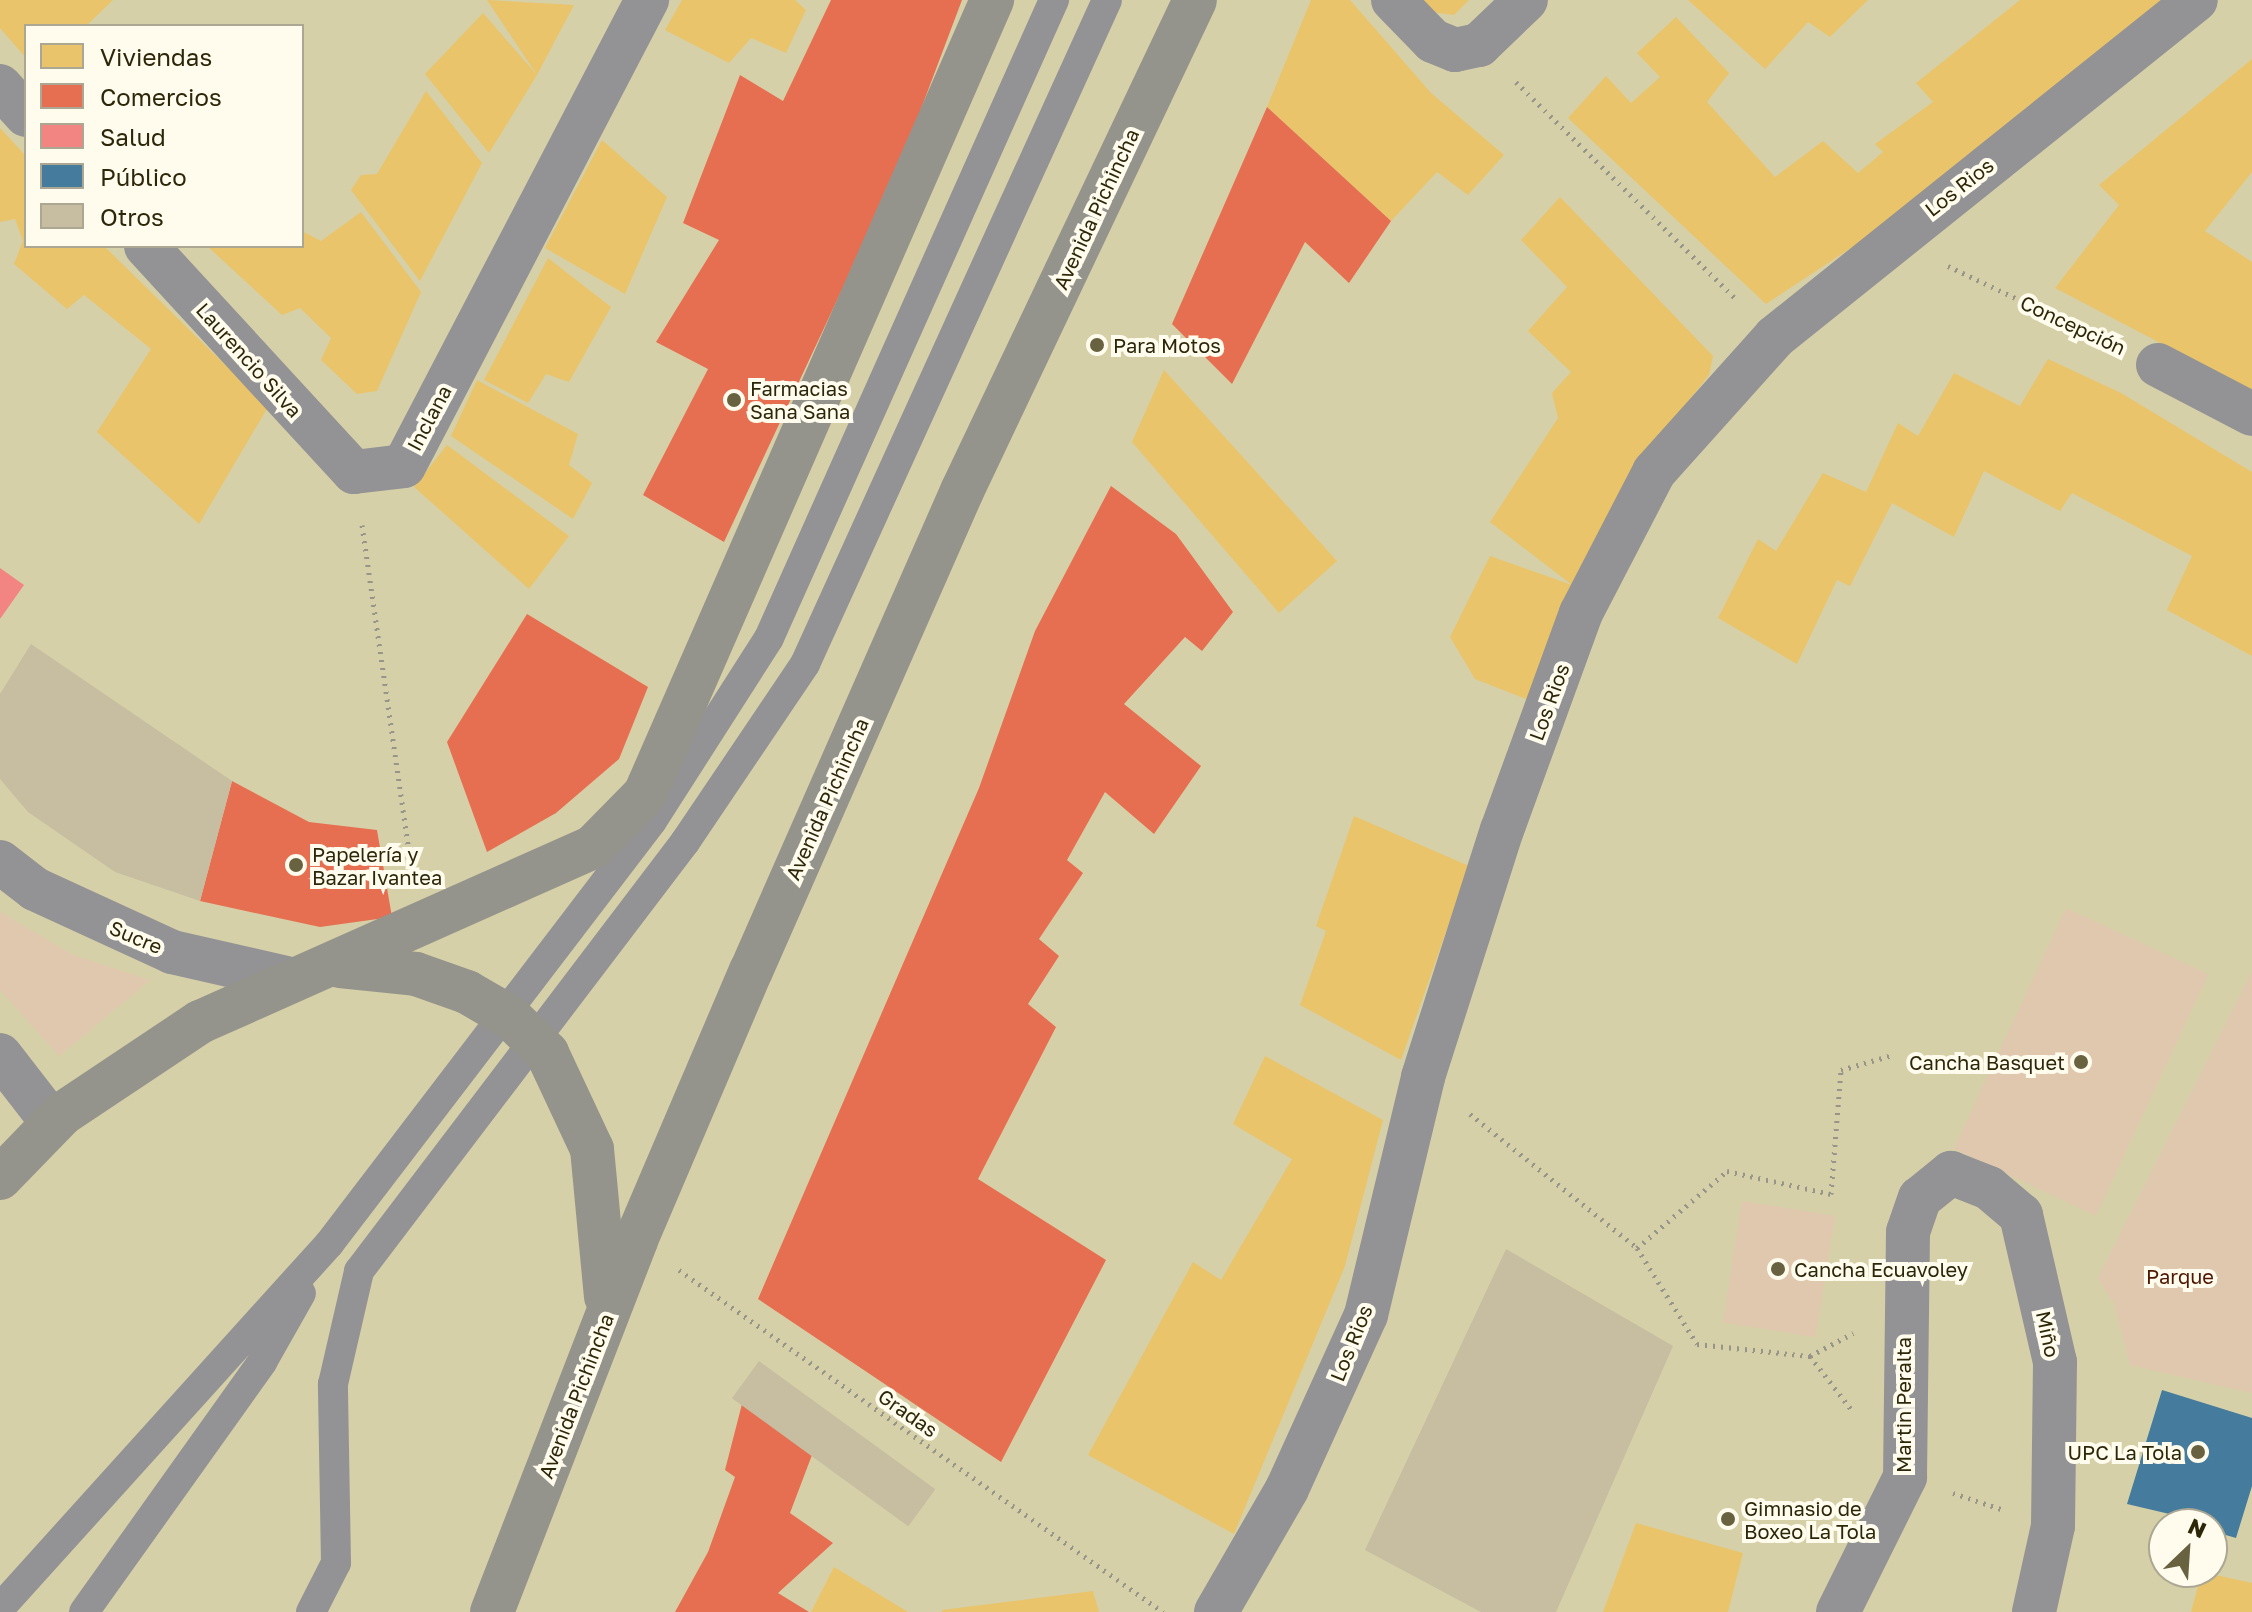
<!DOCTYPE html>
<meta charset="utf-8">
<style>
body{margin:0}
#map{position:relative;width:2252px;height:1612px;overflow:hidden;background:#d6d0a8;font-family:"Golos Text",sans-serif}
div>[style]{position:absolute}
.green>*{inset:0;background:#e0c8ae;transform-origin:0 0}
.homes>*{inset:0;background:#e9c46a}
.shops>*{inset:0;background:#e76f51}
.health>*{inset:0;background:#f28482}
.public>*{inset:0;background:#457b9d}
.building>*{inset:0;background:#c7bda0;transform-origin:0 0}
.path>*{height:5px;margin-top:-2.5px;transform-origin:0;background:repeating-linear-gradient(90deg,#979489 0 2px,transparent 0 8px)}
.service>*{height:30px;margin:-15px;padding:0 15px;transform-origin:15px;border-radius:15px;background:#939395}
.minor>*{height:44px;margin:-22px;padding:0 22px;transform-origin:22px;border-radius:22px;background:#939395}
.primary>*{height:44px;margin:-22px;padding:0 22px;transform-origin:22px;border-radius:22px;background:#95948c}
.dots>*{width:22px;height:22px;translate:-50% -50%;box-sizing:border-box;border:4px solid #fffcee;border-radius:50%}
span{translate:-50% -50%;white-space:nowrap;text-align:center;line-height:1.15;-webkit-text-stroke:8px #fffcee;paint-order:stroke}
.street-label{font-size:20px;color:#2d270a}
.poi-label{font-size:20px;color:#2d270a}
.left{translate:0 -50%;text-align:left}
.right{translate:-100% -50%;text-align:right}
.park-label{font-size:20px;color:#4f1702}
.legend{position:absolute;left:24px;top:24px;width:280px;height:224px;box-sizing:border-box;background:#fffcee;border:2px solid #aba793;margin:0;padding:10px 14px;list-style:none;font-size:24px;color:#2d270a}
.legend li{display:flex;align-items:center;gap:16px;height:40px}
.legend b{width:40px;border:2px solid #aba793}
.north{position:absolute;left:2148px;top:1508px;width:80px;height:80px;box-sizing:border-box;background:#fffcee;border:2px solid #aba793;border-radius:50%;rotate:25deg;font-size:22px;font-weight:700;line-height:32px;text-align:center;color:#2d270a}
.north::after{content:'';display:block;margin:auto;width:28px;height:36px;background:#686241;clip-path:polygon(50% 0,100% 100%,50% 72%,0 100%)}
</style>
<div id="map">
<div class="green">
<div style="left:2066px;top:908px;width:157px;height:266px;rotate:25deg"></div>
<div style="clip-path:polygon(0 912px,73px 955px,150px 980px,59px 1056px,0 990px)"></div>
<div style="clip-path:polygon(2252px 971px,2252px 1393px,2130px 1365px,2114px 1304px,2098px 1278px)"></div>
<div style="left:1742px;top:1201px;width:94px;height:123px;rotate:9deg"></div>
</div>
<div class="homes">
<div style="clip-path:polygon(0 0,113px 0,86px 26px,26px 26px,26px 58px,0 28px)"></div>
<div style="clip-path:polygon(487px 0,574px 5px,537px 75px,489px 153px,425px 74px,483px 13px,537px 75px)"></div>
<div style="clip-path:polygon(682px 0,795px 0,806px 10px,786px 53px,751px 38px,729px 63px,665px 30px)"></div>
<div style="clip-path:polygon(1311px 0,1350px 0,1431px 93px,1504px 155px,1468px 195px,1437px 172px,1391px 221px,1267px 107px)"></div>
<div style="clip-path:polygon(1408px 0,1469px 0,1454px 15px,1416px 10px)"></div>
<div style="clip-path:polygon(1688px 0,1868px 0,1830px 37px,1808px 22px,1765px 69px)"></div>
<div style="clip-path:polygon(2020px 0,2165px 0,1857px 244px,1766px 304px,1568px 118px,1606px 76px,1631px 103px,1660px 77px,1637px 53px,1676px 17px,1729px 73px,1707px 102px,1775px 177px,1823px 141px,1858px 173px,1883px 152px,1875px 144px,1933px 102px,1916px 83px)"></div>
<div style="clip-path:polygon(2252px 59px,2252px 172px,2205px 231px,2252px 262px,2252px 391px,2055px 288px,2119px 205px,2099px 185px)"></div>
<div style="clip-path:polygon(426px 91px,482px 163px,420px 281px,351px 190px,361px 175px,377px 174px)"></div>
<div style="clip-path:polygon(0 128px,26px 156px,26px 246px,104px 246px,268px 407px,199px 524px,97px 432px,151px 349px,84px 295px,67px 309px,14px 264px,23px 241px,15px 219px,0 222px)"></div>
<div style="clip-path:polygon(602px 140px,667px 197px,625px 294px,545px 248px)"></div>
<div style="clip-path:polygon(1560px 197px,1713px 356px,1709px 375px,1628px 477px,1572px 585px,1490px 522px,1558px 418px,1552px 393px,1571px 372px,1528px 331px,1567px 287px,1521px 240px)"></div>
<div style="clip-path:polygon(361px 212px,421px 292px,377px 391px,357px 394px,321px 360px,331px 338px,300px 308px,282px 315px,207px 246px,302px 246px,302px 231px,321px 241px)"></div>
<div style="clip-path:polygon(548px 258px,611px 307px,569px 382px,546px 374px,528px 403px,484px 380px)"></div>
<div style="clip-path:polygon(2048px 359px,2121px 393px,2252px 472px,2252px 656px,2167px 610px,2192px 556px,2072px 493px,2060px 511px,1984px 471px,1954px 537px,1892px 503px,1850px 586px,1837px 580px,1797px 664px,1718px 618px,1758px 539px,1776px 551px,1823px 473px,1866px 492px,1898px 423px,1918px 436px,1954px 373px,2020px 406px)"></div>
<div style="clip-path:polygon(1164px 370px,1337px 561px,1279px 613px,1132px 442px)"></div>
<div style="clip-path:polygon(477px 380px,578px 434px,569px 465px,592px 483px,573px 519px,451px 436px)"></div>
<div style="clip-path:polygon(447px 445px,569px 536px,529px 589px,414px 487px)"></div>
<div style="clip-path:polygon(1490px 556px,1572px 585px,1531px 701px,1475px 679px,1450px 637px)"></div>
<div style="clip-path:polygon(1354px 816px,1469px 866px,1401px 1060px,1300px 1005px,1326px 931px,1316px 926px)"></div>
<div style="clip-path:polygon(1265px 1056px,1383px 1120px,1345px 1266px,1234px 1534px,1088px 1455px,1193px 1262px,1221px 1280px,1292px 1159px,1233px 1124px)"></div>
<div style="clip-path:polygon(1636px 1523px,1743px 1553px,1728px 1612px,1603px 1612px)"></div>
<div style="clip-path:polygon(834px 1567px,908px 1612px,811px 1612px)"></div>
<div style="clip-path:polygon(2202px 1572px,2252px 1583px,2252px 1612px,2191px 1612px)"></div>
<div style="clip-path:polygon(1093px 1591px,1099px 1612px,942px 1612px,942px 1610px)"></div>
</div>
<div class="shops">
<div style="clip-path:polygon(831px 0,962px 0,898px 170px,724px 542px,643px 495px,708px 369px,656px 342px,719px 240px,683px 223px,740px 75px,783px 101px)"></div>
<div style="clip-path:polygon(1267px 107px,1391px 221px,1349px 283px,1305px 242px,1232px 384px,1172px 324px)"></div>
<div style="clip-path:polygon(1111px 486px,1176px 534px,1233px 612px,1202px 651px,1185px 637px,1124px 704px,1201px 766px,1154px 834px,1105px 792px,1067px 860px,1083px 873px,1039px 939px,1059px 956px,1028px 1004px,1056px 1027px,978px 1179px,1106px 1260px,1001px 1462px,758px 1299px,979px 788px,1035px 631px)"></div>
<div style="clip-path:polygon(527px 614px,648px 687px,619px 759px,556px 813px,487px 852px,447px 742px)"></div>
<div style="clip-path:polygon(232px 781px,309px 822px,377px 830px,392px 917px,320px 927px,200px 901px)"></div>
<div style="clip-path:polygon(742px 1404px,812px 1455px,790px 1513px,833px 1543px,778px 1593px,809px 1612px,675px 1612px,708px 1552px,735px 1477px,725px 1470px)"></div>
</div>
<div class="health">
<div style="clip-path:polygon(0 568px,24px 585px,0 619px)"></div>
</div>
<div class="public">
<div style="clip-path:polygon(2162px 1390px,2252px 1418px,2252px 1486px,2236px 1538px,2212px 1531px,2212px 1524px,2127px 1504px)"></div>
</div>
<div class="building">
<div style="clip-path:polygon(31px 644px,232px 781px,200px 901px,115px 872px,28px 812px,0 779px,0 694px)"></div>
<div style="clip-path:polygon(1506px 1249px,1673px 1346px,1556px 1612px,1481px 1612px,1365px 1550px)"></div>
<div style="left:759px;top:1361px;width:218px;height:46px;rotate:36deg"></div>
</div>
<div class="path">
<div style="left:1516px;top:82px;width:310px;rotate:44.6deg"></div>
<div style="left:1948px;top:266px;width:183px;rotate:25.3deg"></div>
<div style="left:362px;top:525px;width:350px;rotate:81.8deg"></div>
<div style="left:1470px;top:1114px;width:214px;rotate:38.7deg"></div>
<div style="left:1637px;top:1248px;width:113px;rotate:58deg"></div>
<div style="left:1697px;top:1344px;width:114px;rotate:6.1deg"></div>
<div style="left:1810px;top:1356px;width:49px;rotate:-28.1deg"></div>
<div style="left:1637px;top:1248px;width:118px;rotate:-40.5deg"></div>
<div style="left:1727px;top:1171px;width:107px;rotate:12.5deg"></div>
<div style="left:1831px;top:1194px;width:124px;rotate:-85.4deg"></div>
<div style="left:1841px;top:1070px;width:53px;rotate:-16.4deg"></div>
<div style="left:679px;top:1270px;width:593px;rotate:35.25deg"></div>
<div style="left:1810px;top:1356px;width:67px;rotate:52.3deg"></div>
<div style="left:1953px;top:1493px;width:51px;rotate:18.4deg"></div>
</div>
<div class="service">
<div style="left:0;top:1608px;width:491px;rotate:-47.9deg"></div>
<div style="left:329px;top:1244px;width:532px;rotate:-52.63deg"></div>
<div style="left:652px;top:821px;width:217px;rotate:-57.4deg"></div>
<div style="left:769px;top:638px;width:699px;rotate:-65.93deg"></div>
<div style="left:84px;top:1612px;width:307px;rotate:-54.5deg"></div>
<div style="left:262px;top:1362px;width:79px;rotate:-60.5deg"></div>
<div style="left:311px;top:1612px;width:55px;rotate:-63deg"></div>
<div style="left:336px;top:1563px;width:179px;rotate:-91deg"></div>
<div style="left:333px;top:1384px;width:116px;rotate:-77deg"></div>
<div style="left:359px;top:1271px;width:539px;rotate:-52.77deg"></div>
<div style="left:685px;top:842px;width:215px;rotate:-56deg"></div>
<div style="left:805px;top:664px;width:729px;rotate:-65.54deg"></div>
</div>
<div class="minor">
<div style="left:1393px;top:0;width:57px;rotate:45.7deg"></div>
<div style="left:1433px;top:41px;width:24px;rotate:22deg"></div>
<div style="left:1455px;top:50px;width:25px;rotate:-12deg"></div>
<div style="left:1479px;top:45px;width:65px;rotate:-43.8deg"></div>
<div style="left:0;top:86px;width:39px;rotate:48deg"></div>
<div style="left:146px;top:246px;width:307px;rotate:47.4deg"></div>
<div style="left:354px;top:472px;width:50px;rotate:-6.8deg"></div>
<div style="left:404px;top:466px;width:526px;rotate:-62.46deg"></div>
<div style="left:2158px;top:365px;width:106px;rotate:27.5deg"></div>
<div style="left:0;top:862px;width:44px;rotate:37.6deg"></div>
<div style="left:35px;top:889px;width:151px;rotate:24.7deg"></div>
<div style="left:172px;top:952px;width:117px;rotate:12.8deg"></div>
<div style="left:0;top:1055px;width:85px;rotate:52.2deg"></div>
<div style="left:1216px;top:1612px;width:142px;rotate:-60deg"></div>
<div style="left:1287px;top:1489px;width:191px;rotate:-65.6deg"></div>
<div style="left:1366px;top:1315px;width:245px;rotate:-76.5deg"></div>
<div style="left:1423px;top:1077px;width:259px;rotate:-72.3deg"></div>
<div style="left:1502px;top:830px;width:231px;rotate:-70deg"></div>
<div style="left:1581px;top:613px;width:159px;rotate:-62.6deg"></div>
<div style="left:1654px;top:472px;width:181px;rotate:-48.1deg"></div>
<div style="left:1775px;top:337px;width:539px;rotate:-38.68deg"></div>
<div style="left:1838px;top:1612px;width:151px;rotate:-63.6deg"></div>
<div style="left:1905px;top:1477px;width:245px;rotate:-89.3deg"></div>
<div style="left:1908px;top:1232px;width:36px;rotate:-71deg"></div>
<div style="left:1920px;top:1198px;width:40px;rotate:-39deg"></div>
<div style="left:1951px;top:1173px;width:41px;rotate:21.5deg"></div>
<div style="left:1989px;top:1188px;width:42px;rotate:40.2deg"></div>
<div style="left:2021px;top:1215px;width:151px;rotate:77deg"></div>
<div style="left:2055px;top:1362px;width:164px;rotate:90.7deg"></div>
<div style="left:2053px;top:1526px;width:88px;rotate:102.5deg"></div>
</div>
<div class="primary">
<div style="left:340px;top:966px;width:76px;rotate:6deg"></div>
<div style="left:416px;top:974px;width:54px;rotate:19.4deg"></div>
<div style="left:467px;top:992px;width:50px;rotate:30.2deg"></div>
<div style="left:510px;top:1017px;width:52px;rotate:44.2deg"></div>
<div style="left:547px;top:1053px;width:106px;rotate:64.9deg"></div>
<div style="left:592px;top:1149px;width:148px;rotate:84.6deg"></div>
<div style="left:0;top:1178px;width:89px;rotate:-45.9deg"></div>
<div style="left:62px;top:1114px;width:166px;rotate:-33.7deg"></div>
<div style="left:200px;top:1022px;width:430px;rotate:-24deg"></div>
<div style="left:593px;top:847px;width:74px;rotate:-45.5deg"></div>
<div style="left:645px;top:794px;width:867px;rotate:-66.39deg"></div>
<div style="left:492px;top:1612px;width:399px;rotate:-68.8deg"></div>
<div style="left:636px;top:1240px;width:293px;rotate:-66.9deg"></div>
<div style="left:751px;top:971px;width:524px;rotate:-66.27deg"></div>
<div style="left:962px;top:491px;width:543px;rotate:-64.61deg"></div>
</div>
<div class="dots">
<div style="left:1097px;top:345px;background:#686241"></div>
<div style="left:734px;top:400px;background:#686241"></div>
<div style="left:296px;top:865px;background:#686241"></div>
<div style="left:2081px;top:1062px;background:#686241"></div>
<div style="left:1778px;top:1269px;background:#686241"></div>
<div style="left:2198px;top:1452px;background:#686241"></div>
<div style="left:1728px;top:1519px;background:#686241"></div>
</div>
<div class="street-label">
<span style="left:1959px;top:187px;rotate:-38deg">Los Rios</span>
<span style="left:1096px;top:209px;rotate:-65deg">Avenida Pichincha</span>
<span style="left:2073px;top:325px;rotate:25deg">Concepción</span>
<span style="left:249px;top:360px;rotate:48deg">Laurencio Silva</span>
<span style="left:429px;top:418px;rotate:-62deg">Inclana</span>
<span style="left:1549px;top:702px;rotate:-70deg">Los Rios</span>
<span style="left:827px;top:799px;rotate:-66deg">Avenida Pichincha</span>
<span style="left:136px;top:937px;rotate:23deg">Sucre</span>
<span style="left:2048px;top:1334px;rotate:78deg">Miño</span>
<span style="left:1351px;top:1343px;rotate:-68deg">Los Rios</span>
<span style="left:576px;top:1396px;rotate:-69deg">Avenida Pichincha</span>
<span style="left:1903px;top:1405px;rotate:-90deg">Martin Peralta</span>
<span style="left:908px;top:1413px;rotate:35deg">Gradas</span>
</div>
<div class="poi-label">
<span class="left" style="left:1113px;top:345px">Para Motos</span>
<span class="left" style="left:750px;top:400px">Farmacias<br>Sana Sana</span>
<span class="left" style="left:312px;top:866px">Papelería y<br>Bazar Ivantea</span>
<span class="right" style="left:2065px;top:1062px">Cancha Basquet</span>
<span class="left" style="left:1794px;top:1269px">Cancha Ecuavoley</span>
<span class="right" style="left:2182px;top:1452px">UPC La Tola</span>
<span class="left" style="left:1744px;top:1520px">Gimnasio de<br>Boxeo La Tola</span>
</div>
<div class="park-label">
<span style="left:2180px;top:1276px">Parque</span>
</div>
<ul class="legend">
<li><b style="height:22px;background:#e9c46a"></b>Viviendas</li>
<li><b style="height:22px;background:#e76f51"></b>Comercios</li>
<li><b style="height:22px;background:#f28482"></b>Salud</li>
<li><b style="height:22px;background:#457b9d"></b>Público</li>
<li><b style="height:22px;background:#c7bda0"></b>Otros</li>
</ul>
<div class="north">N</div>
</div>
